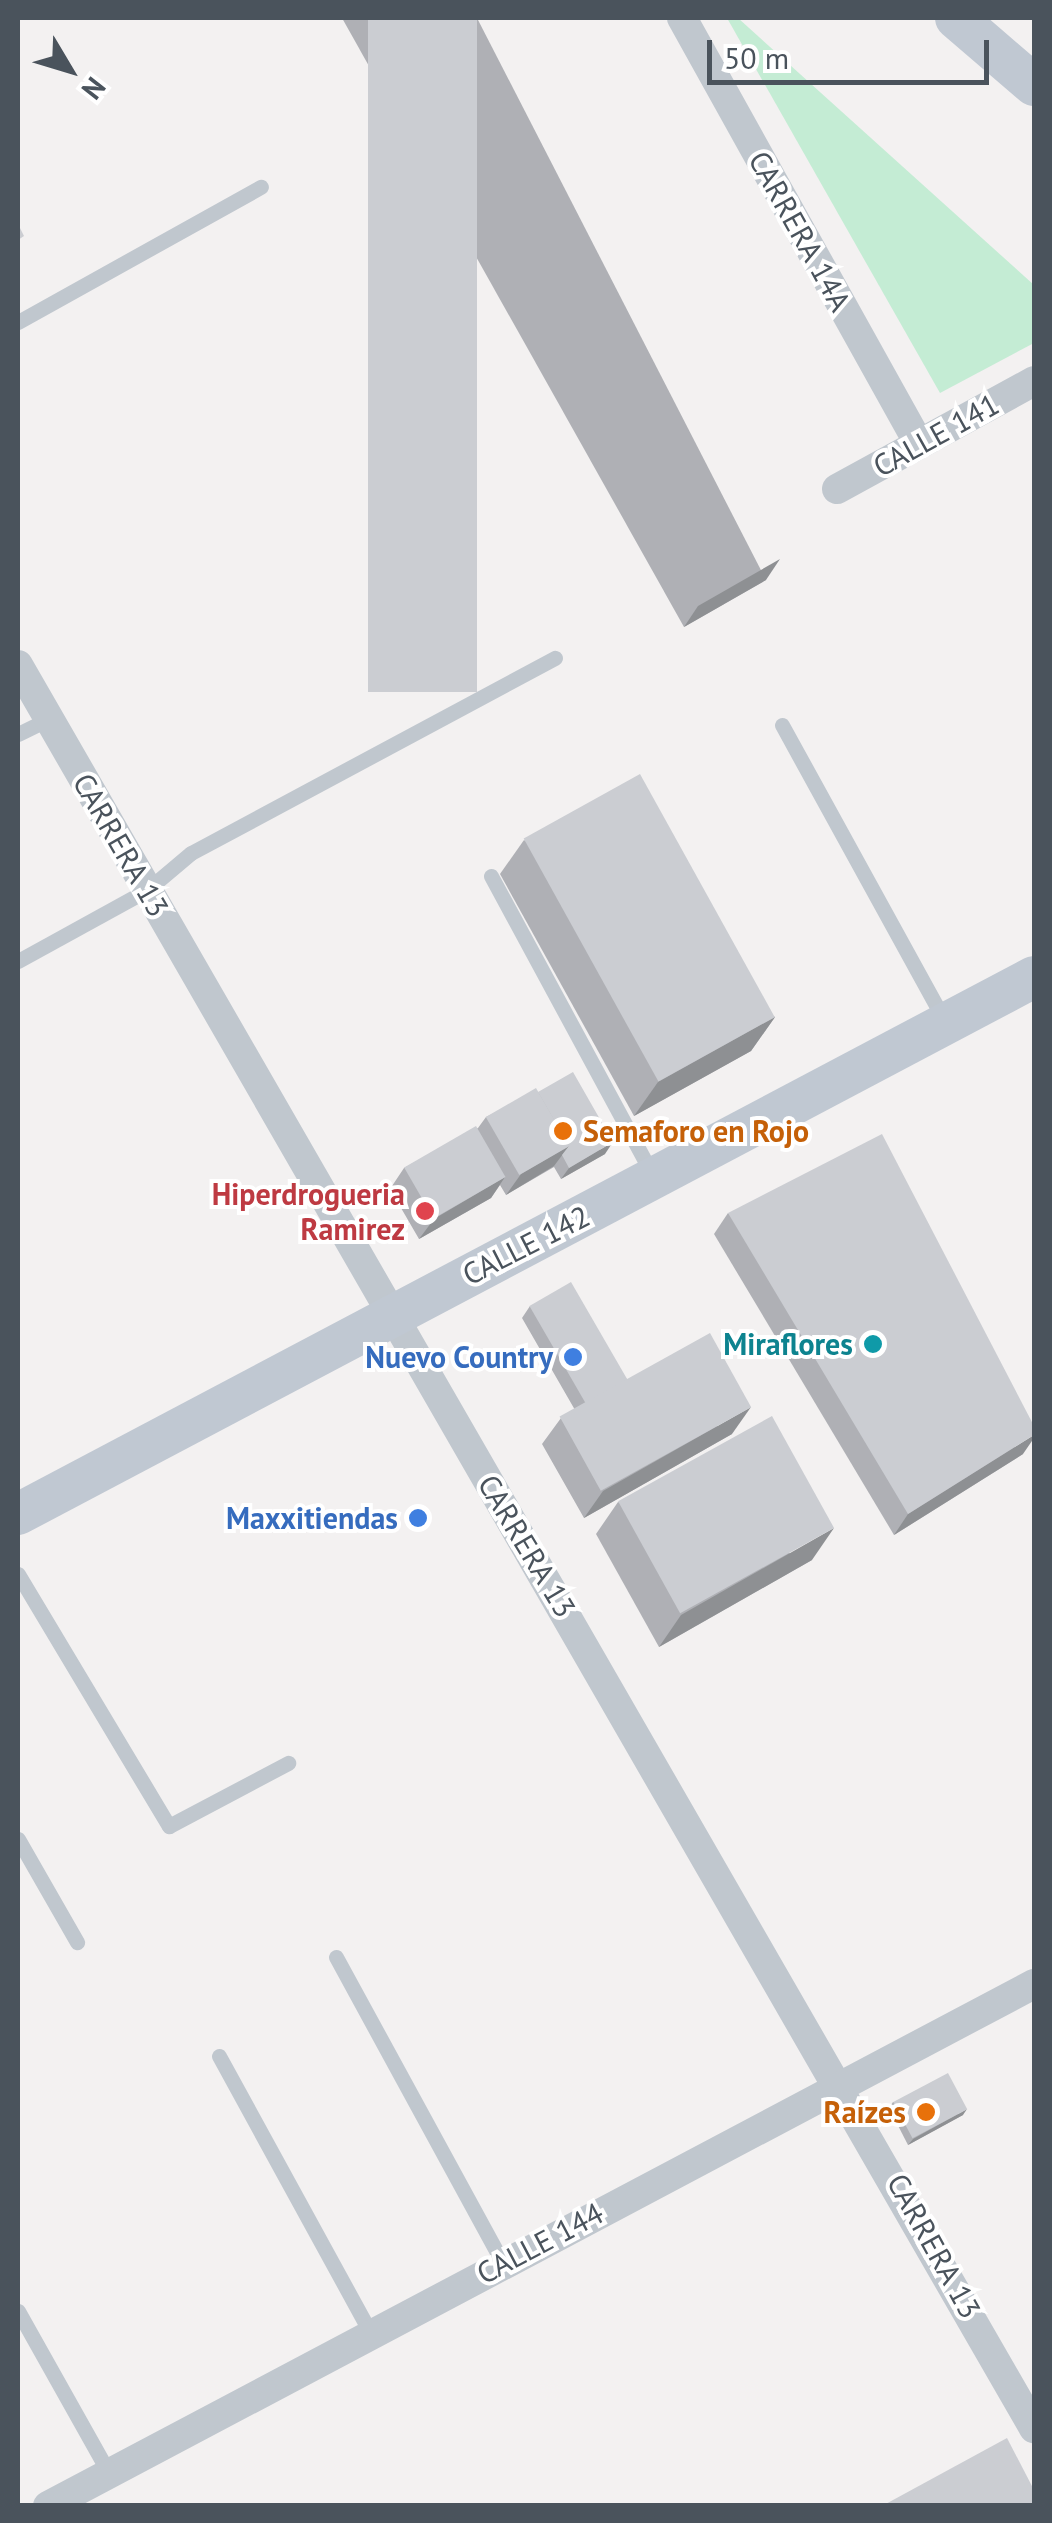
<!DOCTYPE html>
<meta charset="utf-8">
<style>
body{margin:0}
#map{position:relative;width:1052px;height:2523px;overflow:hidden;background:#f3f1f1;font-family:"PT Sans",sans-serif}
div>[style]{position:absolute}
.green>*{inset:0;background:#c4ecd4}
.lane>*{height:15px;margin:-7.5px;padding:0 7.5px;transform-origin:7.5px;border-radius:7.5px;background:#c0c7ce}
.street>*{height:30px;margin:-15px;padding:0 15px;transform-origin:15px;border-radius:15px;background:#c0c7ce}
.secondary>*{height:42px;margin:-21px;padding:0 21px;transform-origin:21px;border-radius:21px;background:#c0c8d2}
.wall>*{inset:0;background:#afb0b5}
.shaded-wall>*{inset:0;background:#8e9093}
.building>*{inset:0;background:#cbcdd2;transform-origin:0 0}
.dots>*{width:28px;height:28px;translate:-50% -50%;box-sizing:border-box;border:5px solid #fff;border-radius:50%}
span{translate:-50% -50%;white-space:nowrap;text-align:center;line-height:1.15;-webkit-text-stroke:8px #fff;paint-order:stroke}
.street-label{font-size:30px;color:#4a535c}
.food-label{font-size:30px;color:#c56008;font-weight:700}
.left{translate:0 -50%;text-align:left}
.right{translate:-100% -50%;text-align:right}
.health-label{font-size:30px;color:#be3a42;font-weight:700}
.culture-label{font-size:30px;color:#0d838f;font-weight:700}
.shop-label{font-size:30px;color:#366cbe;font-weight:700}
.frame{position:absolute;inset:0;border:20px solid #4a535c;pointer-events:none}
.north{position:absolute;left:20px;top:20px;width:100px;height:100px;-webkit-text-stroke:8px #fff;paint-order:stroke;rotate:128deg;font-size:28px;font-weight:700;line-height:40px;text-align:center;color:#4a535c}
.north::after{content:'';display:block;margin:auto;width:35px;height:45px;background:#4a535c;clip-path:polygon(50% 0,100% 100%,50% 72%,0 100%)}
.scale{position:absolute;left:707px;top:40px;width:282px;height:45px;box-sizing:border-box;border:5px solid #4a535c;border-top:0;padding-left:12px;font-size:30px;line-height:35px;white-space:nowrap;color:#4a535c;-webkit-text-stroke:8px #fff;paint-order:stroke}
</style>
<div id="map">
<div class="green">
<div style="clip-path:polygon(727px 18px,738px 18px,1034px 285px,1034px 343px,940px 393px)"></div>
</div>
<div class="lane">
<div style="left:18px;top:322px;width:278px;rotate:-29.1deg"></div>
<div style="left:782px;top:725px;width:338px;rotate:61.2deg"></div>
<div style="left:18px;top:734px;width:34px;rotate:-26deg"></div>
<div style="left:491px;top:876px;width:341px;rotate:61.6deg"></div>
<div style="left:18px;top:961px;width:147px;rotate:-28.8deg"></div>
<div style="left:147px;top:890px;width:57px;rotate:-40.1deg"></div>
<div style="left:191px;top:853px;width:413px;rotate:-28.2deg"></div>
<div style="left:18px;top:1574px;width:294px;rotate:59.1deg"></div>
<div style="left:169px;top:1826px;width:135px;rotate:-27.9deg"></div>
<div style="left:18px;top:1839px;width:119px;rotate:60.2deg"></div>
<div style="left:336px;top:1957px;width:349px;rotate:61.4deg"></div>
<div style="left:219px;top:2056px;width:317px;rotate:61.3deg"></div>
<div style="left:18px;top:2311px;width:186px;rotate:60.7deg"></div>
</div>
<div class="street">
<div style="left:682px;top:18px;width:487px;rotate:60.9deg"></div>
<div style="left:837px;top:489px;width:225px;rotate:-28.7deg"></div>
<div style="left:18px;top:665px;width:2035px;rotate:60.05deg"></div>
<div style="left:48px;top:2506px;width:1116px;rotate:-27.9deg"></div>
</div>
<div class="secondary">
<div style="left:956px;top:18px;width:103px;rotate:40.7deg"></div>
<div style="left:18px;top:1514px;width:1149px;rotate:-27.86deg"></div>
</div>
<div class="wall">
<div style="clip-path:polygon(342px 18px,477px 18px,766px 580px,684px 627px)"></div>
<div style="clip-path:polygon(524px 840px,775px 1017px,751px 1051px,634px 1116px,500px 874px)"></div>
<div style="clip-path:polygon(538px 1092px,605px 1154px,561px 1179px,554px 1167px,506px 1195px,500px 1185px,491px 1198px,419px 1239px,390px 1189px,404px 1168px,478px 1128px,486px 1117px)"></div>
<div style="clip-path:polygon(728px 1213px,1023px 1454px,894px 1535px,714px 1234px)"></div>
<div style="clip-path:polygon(530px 1306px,628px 1380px,732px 1434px,584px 1518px,542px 1444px,561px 1418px,575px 1410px,522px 1318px)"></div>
<div style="clip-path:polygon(618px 1502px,812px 1560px,659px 1647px,596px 1534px)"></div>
<div style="clip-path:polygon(893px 2102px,963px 2115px,908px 2145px,889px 2108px)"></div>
</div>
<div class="shaded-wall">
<div style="clip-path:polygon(780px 559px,766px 580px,684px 627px,698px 606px)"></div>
<div style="clip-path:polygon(775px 1017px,751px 1051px,634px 1116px,658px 1082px)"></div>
<div style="clip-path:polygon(613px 1142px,605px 1154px,561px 1179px,569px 1168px)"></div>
<div style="clip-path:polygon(569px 1146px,554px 1166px,506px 1195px,521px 1174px)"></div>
<div style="clip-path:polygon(505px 1177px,491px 1198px,419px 1239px,434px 1219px)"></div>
<div style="clip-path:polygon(751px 1407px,732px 1434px,584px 1518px,603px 1491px)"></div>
<div style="clip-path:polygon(1034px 1435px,1034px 1438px,1023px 1454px,894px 1535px,908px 1514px)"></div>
<div style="clip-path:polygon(834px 1528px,812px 1560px,659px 1647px,681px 1615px)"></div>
<div style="clip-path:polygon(967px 2109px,963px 2115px,908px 2145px,913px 2139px)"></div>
</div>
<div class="building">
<div style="left:368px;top:18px;width:109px;height:674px"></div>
<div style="clip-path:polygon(18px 224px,24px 236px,18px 240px)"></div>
<div style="left:640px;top:774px;width:278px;height:133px;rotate:61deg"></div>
<div style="clip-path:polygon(573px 1072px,613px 1142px,569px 1168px,562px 1155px,569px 1146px,538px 1092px)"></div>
<div style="left:536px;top:1088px;width:67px;height:58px;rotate:60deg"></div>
<div style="left:476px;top:1126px;width:59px;height:83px;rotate:60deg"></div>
<div style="clip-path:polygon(882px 1134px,1034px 1426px,1034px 1435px,908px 1514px,728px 1213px)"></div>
<div style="left:571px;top:1282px;width:113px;height:48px;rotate:60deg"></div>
<div style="left:710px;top:1333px;width:85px;height:172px;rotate:61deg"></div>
<div style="left:772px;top:1416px;width:128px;height:176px;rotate:61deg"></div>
<div style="left:948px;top:2073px;width:41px;height:62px;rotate:62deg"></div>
<div style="clip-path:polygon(1007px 2438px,1034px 2490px,1034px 2506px,882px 2506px)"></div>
</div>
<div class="dots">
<div style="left:563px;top:1131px;background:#e8710a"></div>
<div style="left:425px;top:1211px;background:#e0444e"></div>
<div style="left:873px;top:1344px;background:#0f9aa8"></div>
<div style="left:573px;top:1357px;background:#3f7fe0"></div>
<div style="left:418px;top:1518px;background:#3f7fe0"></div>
<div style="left:926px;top:2112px;background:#e8710a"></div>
</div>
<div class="street-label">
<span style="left:800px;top:231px;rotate:61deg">CARRERA 14A</span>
<span style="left:936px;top:435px;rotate:-29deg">CALLE 141</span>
<span style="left:121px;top:845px;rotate:60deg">CARRERA 13</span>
<span style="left:526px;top:1245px;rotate:-27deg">CALLE 142</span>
<span style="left:527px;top:1546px;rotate:59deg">CARRERA 13</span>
<span style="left:540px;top:2243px;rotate:-28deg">CALLE 144</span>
<span style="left:934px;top:2246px;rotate:61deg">CARRERA 13</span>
</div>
<div class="food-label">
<span class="left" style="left:583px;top:1131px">Semaforo en Rojo</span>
<span class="right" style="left:906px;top:2112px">Raízes</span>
</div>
<div class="health-label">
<span class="right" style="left:405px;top:1211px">Hiperdrogueria<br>Ramirez</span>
</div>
<div class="culture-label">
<span class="right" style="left:853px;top:1344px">Miraflores</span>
</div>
<div class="shop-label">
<span class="right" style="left:553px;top:1357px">Nuevo Country</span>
<span class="right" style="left:398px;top:1518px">Maxxitiendas</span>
</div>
<div class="frame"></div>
<div class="north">N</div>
<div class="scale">50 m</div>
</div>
